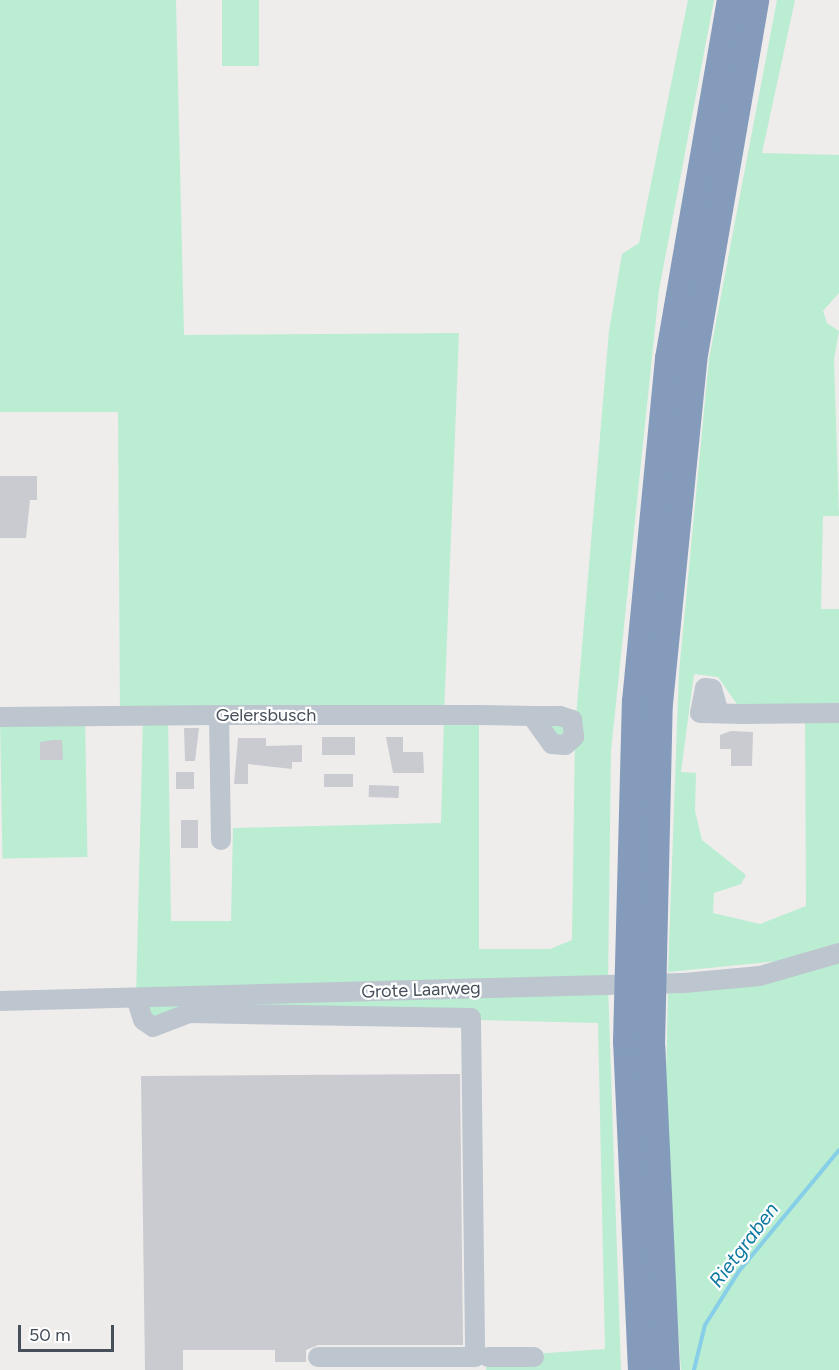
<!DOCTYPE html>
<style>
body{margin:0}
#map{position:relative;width:839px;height:1370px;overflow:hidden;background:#efecec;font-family:Figtree,sans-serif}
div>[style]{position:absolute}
.green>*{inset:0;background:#baedd1;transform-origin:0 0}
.stream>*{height:4px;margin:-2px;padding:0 2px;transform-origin:2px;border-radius:2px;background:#87cee9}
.building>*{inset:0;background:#c9cbd1;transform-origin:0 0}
.minor>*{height:20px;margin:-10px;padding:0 10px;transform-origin:10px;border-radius:10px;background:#bdc5ce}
.highway>*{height:27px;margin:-13.5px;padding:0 13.5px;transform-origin:13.5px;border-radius:13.5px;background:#849bbb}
span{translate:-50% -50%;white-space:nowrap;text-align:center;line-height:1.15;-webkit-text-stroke:4.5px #fff;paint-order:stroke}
.street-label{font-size:18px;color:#454e59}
.water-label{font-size:20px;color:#0e79a2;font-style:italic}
.scale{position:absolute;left:18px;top:1325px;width:96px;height:27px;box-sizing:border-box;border:3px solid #454e59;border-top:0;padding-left:8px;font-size:18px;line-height:21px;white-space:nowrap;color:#454e59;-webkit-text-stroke:4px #fff;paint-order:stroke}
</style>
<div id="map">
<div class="green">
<div style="clip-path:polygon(evenodd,0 0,176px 0,184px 335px,459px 333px,444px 715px,479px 715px,479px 949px,550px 949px,572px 940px,575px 735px,565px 745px,532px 716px,575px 729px,609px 331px,622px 254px,639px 243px,688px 0,714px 0,659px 290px,611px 751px,608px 985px,621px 1370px,486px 1370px,488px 1357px,605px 1349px,598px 1023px,189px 1013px,153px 1027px,136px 998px,143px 716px,120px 716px,118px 412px,0 412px,0 0,168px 715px,444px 716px,441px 823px,233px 828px,231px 921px,171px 921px,168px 715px)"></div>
<div style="left:222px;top:0;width:37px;height:66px"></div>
<div style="clip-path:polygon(777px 0,795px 0,762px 153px,839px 155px,839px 293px,823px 311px,827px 323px,839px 331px,834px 359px,839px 516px,823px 516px,821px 609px,839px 609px,839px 709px,741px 710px,718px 677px,694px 674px,681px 772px,696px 773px,695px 811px,702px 840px,746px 875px,741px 884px,714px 893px,713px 913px,760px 924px,806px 906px,805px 717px,839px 718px,839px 943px,778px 961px,668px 972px,679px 672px,709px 359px)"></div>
<div style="left:85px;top:716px;width:141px;height:85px;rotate:89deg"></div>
<div style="clip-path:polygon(839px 960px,839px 1370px,681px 1370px,665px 1128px,668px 990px,770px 982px)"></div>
</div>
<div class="stream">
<div style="left:694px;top:1370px;width:46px;rotate:-76.3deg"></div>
<div style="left:705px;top:1325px;width:64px;rotate:-57.8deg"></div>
<div style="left:739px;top:1271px;width:157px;rotate:-50.4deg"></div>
</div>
<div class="building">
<div style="clip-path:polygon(0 476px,37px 476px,37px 500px,30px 500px,26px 538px,0 538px)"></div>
<div style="clip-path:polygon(184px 728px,199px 728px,195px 761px,185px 761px)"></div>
<div style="clip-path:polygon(731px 731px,753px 732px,752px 766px,731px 766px,731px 749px,720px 749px,720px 735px)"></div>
<div style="left:322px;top:737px;width:33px;height:18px"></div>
<div style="clip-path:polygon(386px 737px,403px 737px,403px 752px,423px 752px,424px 773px,393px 773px)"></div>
<div style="clip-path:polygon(238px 738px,266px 738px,266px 746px,302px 745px,302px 762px,292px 762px,292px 769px,248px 764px,248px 784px,234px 784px)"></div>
<div style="clip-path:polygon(53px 740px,62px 740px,63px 760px,40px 760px,40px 742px)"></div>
<div style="left:176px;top:772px;width:18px;height:17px"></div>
<div style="left:324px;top:774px;width:29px;height:13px"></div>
<div style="left:369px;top:785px;width:30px;height:12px;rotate:2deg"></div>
<div style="left:181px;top:820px;width:17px;height:28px"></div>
<div style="clip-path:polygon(460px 1074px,463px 1345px,318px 1345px,306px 1350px,306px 1362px,275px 1362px,275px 1350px,183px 1350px,183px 1370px,145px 1370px,141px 1076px)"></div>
</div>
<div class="minor">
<div style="left:719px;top:713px;width:25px;rotate:-106deg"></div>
<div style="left:712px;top:689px;width:7px;rotate:-172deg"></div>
<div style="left:705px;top:688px;width:25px;rotate:101deg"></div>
<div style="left:700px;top:713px;width:43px;rotate:1.3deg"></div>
<div style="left:743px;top:714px;width:96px;rotate:-0.6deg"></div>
<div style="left:219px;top:715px;width:125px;rotate:89.1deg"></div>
<div style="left:0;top:717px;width:219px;rotate:-0.5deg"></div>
<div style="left:219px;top:715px;width:260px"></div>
<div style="left:479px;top:715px;width:53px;rotate:1.1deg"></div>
<div style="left:532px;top:716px;width:28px"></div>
<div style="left:560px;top:716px;width:13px;rotate:18deg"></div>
<div style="left:572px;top:720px;width:17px;rotate:83deg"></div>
<div style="left:574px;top:737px;width:12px;rotate:138deg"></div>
<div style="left:565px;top:745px;width:13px;rotate:-176deg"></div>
<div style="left:552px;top:744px;width:34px;rotate:-126deg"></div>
<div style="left:136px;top:998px;width:23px;rotate:72deg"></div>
<div style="left:143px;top:1020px;width:12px;rotate:35deg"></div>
<div style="left:153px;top:1027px;width:39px;rotate:-21deg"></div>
<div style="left:189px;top:1013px;width:282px;rotate:1deg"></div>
<div style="left:471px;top:1018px;width:339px;rotate:89.3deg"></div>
<div style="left:475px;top:1357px;width:157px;rotate:180deg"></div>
<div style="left:0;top:1001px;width:684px;rotate:-1.51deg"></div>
<div style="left:684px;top:983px;width:76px;rotate:-5.3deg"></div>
<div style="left:760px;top:976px;width:82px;rotate:-16.2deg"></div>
<div style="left:488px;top:1357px;width:46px"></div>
</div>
<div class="highway">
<div style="left:641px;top:1370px;width:329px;rotate:-92.6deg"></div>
<div style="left:626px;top:1041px;width:340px;rotate:-88.5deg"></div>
<div style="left:635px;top:701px;width:345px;rotate:-84.5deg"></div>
<div style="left:668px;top:358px;width:363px;rotate:-80.2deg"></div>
<div style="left:666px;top:1370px;width:325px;rotate:-92.6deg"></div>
<div style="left:651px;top:1045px;width:342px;rotate:-88.7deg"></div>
<div style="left:659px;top:703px;width:345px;rotate:-84.3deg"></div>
<div style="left:693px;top:360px;width:365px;rotate:-80.2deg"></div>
</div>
<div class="street-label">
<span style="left:266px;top:715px">Gelersbusch</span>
<span style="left:421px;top:990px;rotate:-2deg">Grote Laarweg</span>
</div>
<div class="water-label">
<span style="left:744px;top:1245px;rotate:-53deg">Rietgraben</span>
</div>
<div class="scale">50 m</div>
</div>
